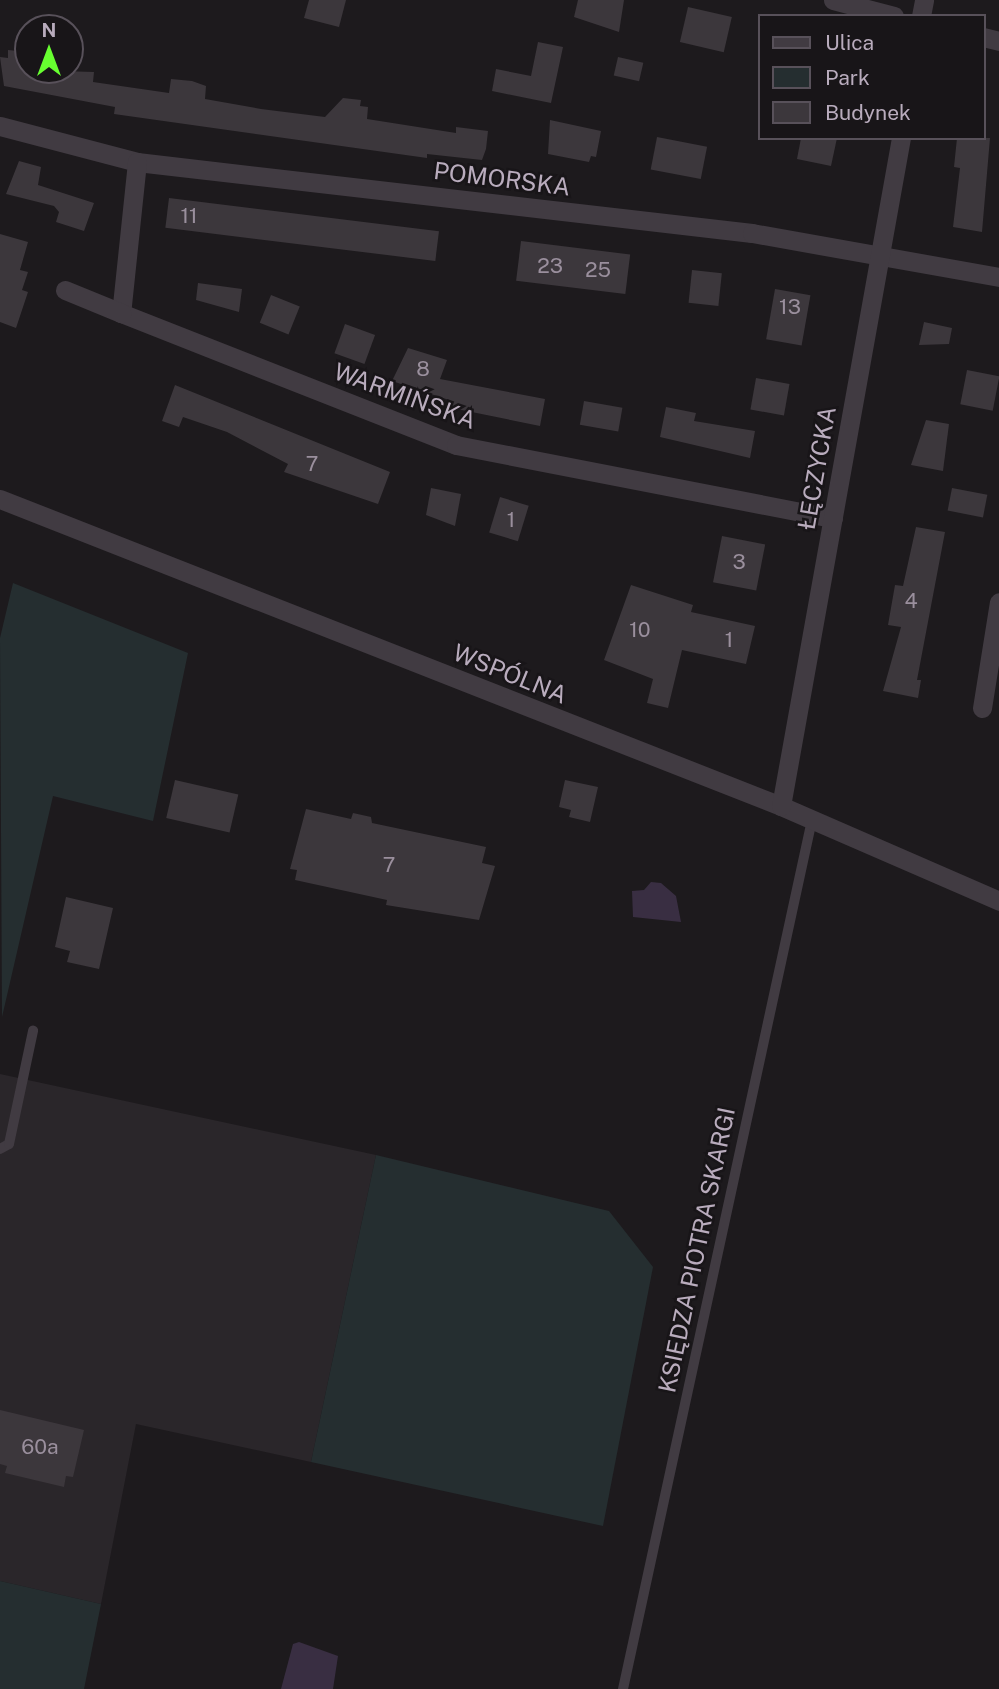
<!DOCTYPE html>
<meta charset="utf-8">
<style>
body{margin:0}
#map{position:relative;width:999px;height:1689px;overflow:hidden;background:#1d1a1d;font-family:"Public Sans",sans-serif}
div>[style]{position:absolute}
.built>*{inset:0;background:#2a262a}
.green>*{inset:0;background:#252e30}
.water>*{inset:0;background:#392e42}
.building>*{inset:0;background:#3c373c;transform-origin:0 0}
.service>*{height:10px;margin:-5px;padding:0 5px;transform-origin:5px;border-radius:5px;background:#413b42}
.minor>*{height:19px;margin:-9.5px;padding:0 9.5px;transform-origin:9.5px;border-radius:9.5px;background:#413b42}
span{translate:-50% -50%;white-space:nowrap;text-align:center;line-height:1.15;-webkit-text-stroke:5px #181518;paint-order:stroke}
.number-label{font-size:21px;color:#9a8f9d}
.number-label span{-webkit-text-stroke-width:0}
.street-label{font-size:24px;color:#b9acbd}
.legend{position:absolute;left:758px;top:14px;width:228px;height:126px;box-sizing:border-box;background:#181518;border:2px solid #58515a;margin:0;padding:9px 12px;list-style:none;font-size:21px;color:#b9acbd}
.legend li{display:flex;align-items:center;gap:14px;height:35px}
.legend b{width:35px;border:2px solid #58515a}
.north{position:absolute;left:14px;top:14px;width:70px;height:70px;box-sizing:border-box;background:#181518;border:2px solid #58515a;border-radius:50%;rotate:0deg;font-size:19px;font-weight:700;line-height:28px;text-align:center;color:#b9acbd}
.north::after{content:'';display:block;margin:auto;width:24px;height:32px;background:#67ff30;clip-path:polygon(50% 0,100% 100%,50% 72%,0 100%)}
</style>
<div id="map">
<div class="built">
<div style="clip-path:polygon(0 1074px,376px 1155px,311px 1462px,136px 1424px,101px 1604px,0 1581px)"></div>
</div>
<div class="green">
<div style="clip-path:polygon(13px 583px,188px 653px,153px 821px,53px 796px,2px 1017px,0 638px)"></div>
<div style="clip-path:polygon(376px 1155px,609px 1211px,653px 1267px,603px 1526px,311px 1462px)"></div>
<div style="clip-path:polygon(0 1581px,101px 1604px,84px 1689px,0 1689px)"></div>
</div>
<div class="water">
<div style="clip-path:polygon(651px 882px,661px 883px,676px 896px,681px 922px,633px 917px,632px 891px,644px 890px)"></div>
<div style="clip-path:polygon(299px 1642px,338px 1656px,333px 1689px,281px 1689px,293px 1644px)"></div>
</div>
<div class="building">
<div style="clip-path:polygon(309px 0,346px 0,339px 27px,304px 18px)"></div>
<div style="clip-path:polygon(578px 0,624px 0,619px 32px,574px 17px)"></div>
<div style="left:688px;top:7px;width:45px;height:36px;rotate:13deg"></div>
<div style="clip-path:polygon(538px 42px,563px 47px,551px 103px,492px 91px,496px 69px,531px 76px)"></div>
<div style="clip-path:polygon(8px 50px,28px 52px,28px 70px,94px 72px,93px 82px,169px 93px,171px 79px,192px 81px,206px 86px,205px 99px,261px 109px,325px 117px,343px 98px,361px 100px,360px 106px,368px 107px,367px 119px,456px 133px,456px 127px,488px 131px,486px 149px,482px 160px,427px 154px,427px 158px,114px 114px,115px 107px,4px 86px,0 57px,8px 58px)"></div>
<div style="left:618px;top:57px;width:26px;height:19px;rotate:13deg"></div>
<div style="clip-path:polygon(550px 120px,601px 131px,596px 157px,591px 156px,589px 162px,548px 154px)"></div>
<div style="left:657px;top:137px;width:51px;height:33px;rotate:11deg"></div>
<div style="clip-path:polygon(801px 138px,837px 138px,831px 166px,797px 159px)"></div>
<div style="clip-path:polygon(957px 138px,990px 138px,982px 232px,953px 227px,960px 168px,954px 167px)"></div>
<div style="clip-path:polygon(19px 161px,41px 167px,38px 185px,94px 203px,84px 231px,56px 222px,59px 212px,54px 206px,6px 194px)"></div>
<div style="left:169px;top:198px;width:272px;height:30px;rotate:7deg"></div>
<div style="clip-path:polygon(0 234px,28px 242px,20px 270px,28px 272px,22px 290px,28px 292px,16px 328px,0 322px)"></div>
<div style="left:521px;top:241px;width:110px;height:40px;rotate:7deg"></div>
<div style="left:692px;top:270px;width:30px;height:33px;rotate:6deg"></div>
<div style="clip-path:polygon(198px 283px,242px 289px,239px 312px,196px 300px)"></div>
<div style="left:775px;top:289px;width:36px;height:51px;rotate:10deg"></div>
<div style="left:271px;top:295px;width:31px;height:30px;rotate:22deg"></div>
<div style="clip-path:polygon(924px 322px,952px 328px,949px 344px,919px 345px)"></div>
<div style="left:345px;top:324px;width:32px;height:31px;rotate:20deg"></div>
<div style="clip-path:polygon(408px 348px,447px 360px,440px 379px,545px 399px,540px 426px,447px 407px,449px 400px,392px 381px)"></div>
<div style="left:967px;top:370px;width:33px;height:35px;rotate:11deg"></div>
<div style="left:756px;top:378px;width:34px;height:32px;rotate:10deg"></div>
<div style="clip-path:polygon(175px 385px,390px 472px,378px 504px,284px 472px,288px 464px,227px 432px,183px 417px,179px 427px,162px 421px)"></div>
<div style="left:584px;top:401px;width:39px;height:24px;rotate:10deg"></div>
<div style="clip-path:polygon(666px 407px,696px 413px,694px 421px,755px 431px,750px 458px,660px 437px)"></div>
<div style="clip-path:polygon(926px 420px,949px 424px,943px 471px,911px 465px)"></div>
<div style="clip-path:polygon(431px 488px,461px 494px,455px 526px,426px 515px)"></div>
<div style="left:952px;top:488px;width:36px;height:23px;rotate:11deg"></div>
<div style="left:500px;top:497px;width:30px;height:37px;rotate:17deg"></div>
<div style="clip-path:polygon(916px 527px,945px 532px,917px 680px,921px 680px,918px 698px,883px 691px,901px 627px,888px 625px,895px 585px,903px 586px)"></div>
<div style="left:722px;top:536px;width:44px;height:47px;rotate:11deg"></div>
<div style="clip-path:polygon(631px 585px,693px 605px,691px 612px,755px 626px,746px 664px,682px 650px,668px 708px,647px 703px,653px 679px,604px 660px)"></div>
<div style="left:175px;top:780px;width:65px;height:39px;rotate:13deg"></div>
<div style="clip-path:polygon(565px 780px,598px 787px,590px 822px,569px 817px,571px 810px,559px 807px)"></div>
<div style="clip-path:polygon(306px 809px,351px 819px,353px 813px,371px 817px,372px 823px,486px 847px,482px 863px,495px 866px,479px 920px,386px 905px,387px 900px,295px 880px,297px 870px,290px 869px)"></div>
<div style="clip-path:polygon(66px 897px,113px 908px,99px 969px,67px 962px,70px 951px,55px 947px)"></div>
<div style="clip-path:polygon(0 1410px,84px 1430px,73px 1477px,66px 1476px,64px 1487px,5px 1473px,7px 1466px,0 1464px)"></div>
</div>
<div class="service">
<div style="left:0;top:1149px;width:10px;rotate:-29deg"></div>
<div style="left:9px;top:1144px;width:116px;rotate:-78deg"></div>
<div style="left:623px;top:1689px;width:889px;rotate:-77.73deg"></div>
</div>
<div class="minor">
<div style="left:833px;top:0;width:63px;rotate:14.7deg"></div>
<div style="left:921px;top:16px;width:16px;rotate:-79deg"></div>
<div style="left:983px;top:37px;width:16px;rotate:14deg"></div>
<div style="left:0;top:126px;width:142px;rotate:14.7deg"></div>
<div style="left:137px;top:162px;width:619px;rotate:6.59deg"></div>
<div style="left:752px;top:233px;width:251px;rotate:10.1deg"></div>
<div style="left:137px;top:162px;width:152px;rotate:96deg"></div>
<div style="left:121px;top:313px;width:360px;rotate:21.5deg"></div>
<div style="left:456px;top:445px;width:384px;rotate:11deg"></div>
<div style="left:65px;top:290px;width:61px;rotate:22.3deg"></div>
<div style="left:0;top:499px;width:839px;rotate:21.46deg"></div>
<div style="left:781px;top:806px;width:238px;rotate:23.5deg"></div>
<div style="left:982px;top:708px;width:107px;rotate:-80.9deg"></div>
<div style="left:781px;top:806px;width:679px;rotate:-79.82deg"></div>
</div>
<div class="number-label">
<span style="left:189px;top:216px">11</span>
<span style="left:550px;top:266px">23</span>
<span style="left:598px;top:270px">25</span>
<span style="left:790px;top:307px">13</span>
<span style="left:423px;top:369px">8</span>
<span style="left:312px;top:464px">7</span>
<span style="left:511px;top:520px">1</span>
<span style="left:739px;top:562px">3</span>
<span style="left:911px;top:601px">4</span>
<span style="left:640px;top:630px">10</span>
<span style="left:729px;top:640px">1</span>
<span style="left:389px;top:865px">7</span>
<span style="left:40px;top:1447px">60a</span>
</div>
<div class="street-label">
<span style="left:502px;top:179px;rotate:7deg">POMORSKA</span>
<span style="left:405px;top:396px;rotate:20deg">WARMIŃSKA</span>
<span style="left:817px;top:468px;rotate:-80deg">ŁĘCZYCKA</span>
<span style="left:510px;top:674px;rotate:22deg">WSPÓLNA</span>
<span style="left:697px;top:1250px;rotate:-78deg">KSIĘDZA PIOTRA SKARGI</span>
</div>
<ul class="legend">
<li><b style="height:9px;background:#413b42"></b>Ulica</li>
<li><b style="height:19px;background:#252e30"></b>Park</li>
<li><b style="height:19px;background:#3c373c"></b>Budynek</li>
</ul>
<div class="north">N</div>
</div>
